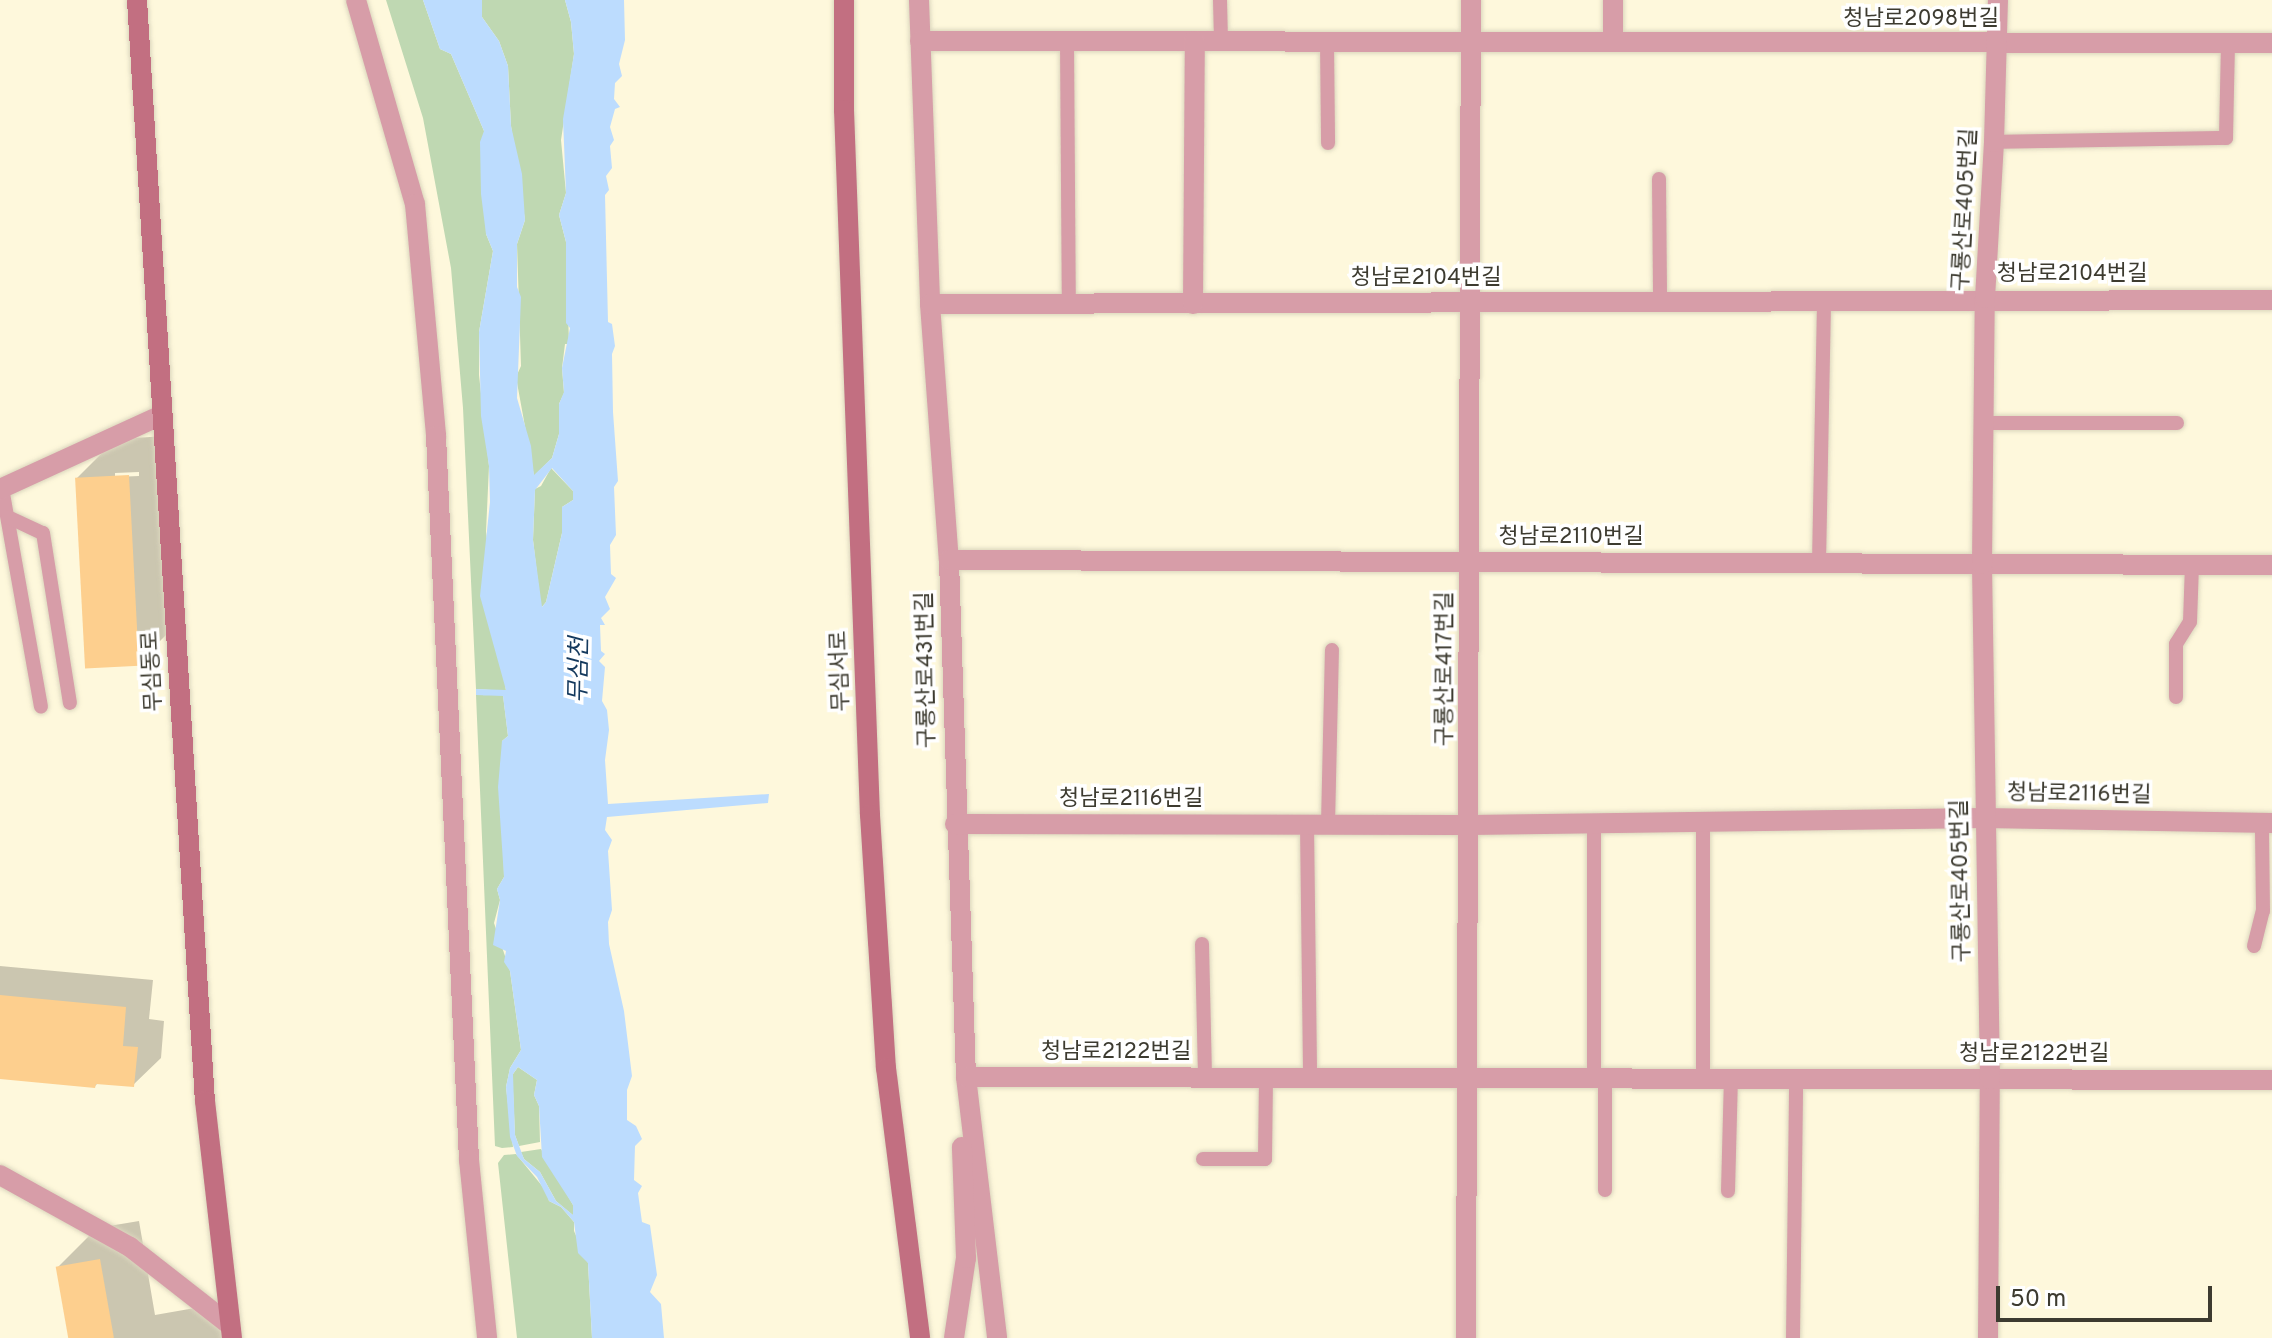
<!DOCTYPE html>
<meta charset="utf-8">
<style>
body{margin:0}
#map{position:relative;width:2272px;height:1338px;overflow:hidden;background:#fef8dc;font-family:Overpass,"Noto Sans KR",sans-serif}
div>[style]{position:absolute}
.green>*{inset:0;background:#bfd8b2}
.water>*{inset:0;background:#bcdcfe}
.shadow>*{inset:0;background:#0003}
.building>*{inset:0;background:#fdcf8e;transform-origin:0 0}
.roads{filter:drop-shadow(0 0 2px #dbd6bd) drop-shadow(0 0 2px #dbd6bd)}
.lane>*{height:14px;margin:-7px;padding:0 7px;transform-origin:7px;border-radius:7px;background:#d79da8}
.street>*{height:20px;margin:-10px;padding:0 10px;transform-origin:10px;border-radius:10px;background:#d79da8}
.secondary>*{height:20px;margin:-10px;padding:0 10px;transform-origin:10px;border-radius:10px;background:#c26f81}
span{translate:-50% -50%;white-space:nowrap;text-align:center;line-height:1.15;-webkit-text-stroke:7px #fff;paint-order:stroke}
.street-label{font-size:22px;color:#3d3b30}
.water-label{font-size:24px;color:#14395d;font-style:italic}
.scale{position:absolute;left:1996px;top:1286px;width:216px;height:36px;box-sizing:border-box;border:4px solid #3d3b30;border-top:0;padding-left:10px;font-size:24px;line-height:28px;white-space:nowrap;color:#3d3b30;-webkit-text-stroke:6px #fff;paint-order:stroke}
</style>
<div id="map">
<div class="green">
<div style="clip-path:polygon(386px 0,423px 0,440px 49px,451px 54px,484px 131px,486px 234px,493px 251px,479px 332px,479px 375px,489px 466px,486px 532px,506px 691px,476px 689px,463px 408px,451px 268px,423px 118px)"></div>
<div style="clip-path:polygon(482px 0,565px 0,571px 22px,574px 54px,561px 140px,566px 193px,559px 215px,566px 242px,569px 344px,565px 344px,562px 368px,564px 393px,559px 404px,559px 434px,552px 458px,534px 476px,516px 377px,521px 366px,517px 244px,525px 220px,511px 126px,508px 66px,499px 41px,482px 17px)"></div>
<div style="clip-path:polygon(551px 468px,573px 491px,573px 500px,562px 507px,562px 533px,546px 602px,541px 608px,533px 540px,535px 489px,541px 486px)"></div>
<div style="clip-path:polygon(489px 693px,503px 695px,508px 736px,502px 741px,504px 877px,497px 889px,500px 900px,494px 923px,510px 971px,521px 1050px,510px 1068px,506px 1087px,513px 1147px,502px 1148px,495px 1146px,476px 695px)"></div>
<div style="clip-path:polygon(518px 1067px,537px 1080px,534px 1095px,539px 1106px,540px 1142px,519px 1146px,515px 1135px,513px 1091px,513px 1074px)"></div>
<div style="clip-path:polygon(541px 1149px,573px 1205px,574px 1216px,556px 1201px,540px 1172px,524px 1159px,521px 1152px)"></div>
<div style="clip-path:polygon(516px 1154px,547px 1192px,549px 1201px,561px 1207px,574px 1222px,574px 1231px,588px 1263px,592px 1338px,517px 1338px,498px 1163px,504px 1155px)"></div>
</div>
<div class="water">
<div style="clip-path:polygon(evenodd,423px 0,482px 0,482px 17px,499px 41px,508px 66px,511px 126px,522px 174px,525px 220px,517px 244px,517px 287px,521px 297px,517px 398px,531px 446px,534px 475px,552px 458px,559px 434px,559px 404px,564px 392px,562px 368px,570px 328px,566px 323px,566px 242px,559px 215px,566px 193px,563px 119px,574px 54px,571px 22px,565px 0,624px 0,625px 40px,619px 64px,622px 76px,615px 83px,614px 99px,620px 107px,615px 109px,610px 127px,614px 140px,610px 146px,612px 168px,606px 176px,609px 190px,605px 195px,608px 322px,612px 324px,615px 346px,612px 354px,613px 412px,618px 481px,614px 487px,616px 535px,610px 545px,611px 574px,616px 578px,605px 597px,610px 609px,601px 618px,605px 625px,600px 625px,601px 651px,605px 654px,599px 661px,605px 667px,602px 701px,607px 710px,609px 730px,605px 760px,608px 804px,769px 794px,768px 803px,607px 817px,605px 830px,612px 840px,608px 851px,612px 910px,608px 922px,609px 944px,624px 1011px,632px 1076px,627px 1090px,627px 1120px,636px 1126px,642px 1139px,635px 1146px,634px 1180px,642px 1186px,638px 1193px,642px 1222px,650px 1225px,657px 1275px,650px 1292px,661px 1304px,664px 1338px,592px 1338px,588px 1263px,578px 1253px,574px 1222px,561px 1207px,549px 1201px,537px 1177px,517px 1156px,510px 1137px,506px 1087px,510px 1068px,521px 1050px,510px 971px,504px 962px,506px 951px,493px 945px,500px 900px,497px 889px,504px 877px,498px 787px,502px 741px,508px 736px,503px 696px,476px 695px,476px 689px,506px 690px,480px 596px,490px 502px,489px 466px,481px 416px,479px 332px,493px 251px,486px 234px,481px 194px,480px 142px,484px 131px,451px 54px,440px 49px,423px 0,552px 468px,573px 491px,573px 500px,562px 507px,562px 533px,546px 602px,542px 607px,533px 540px,535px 490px,552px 468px,423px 0,518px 1067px,537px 1080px,534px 1095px,539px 1106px,542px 1157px,573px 1205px,573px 1215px,556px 1201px,540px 1172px,524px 1159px,515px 1135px,513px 1074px,518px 1067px)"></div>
</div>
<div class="shadow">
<div style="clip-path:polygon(evenodd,167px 436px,176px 625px,137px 664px,77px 478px,116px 439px,167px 436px,139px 472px,139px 476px,115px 477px,115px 473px,139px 472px)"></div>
<div style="clip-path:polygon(0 966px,153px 980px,149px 1019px,164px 1021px,161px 1058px,133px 1085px,99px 1082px,95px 1086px,0 1077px)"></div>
<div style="clip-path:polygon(139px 1221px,155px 1315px,229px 1302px,235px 1338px,70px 1338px,58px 1267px,97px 1228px)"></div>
</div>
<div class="building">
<div style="left:129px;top:475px;width:191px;height:54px;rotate:87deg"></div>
<div style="clip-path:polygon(0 995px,126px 1007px,123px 1046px,138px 1047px,134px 1087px,96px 1084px,95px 1088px,0 1079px)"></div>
<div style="left:100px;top:1259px;width:80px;height:45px;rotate:80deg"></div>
</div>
<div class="roads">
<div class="lane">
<div style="left:1220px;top:0;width:41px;rotate:88.6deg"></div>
<div style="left:1067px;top:41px;width:263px;rotate:89.6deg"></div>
<div style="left:1327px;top:41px;width:102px;rotate:89.4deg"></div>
<div style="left:1994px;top:142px;width:232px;rotate:-1deg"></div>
<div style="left:2226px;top:138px;width:95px;rotate:-88.8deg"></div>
<div style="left:1659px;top:179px;width:122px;rotate:89.5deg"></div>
<div style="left:1983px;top:423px;width:194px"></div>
<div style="left:2px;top:488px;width:222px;rotate:79.9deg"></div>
<div style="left:8px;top:517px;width:38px;rotate:25deg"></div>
<div style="left:43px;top:533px;width:172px;rotate:81deg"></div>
<div style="left:1819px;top:563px;width:263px;rotate:-88.9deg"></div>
<div style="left:2176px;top:697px;width:53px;rotate:-90deg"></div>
<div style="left:2176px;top:644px;width:26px;rotate:-58deg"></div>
<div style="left:2190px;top:622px;width:57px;rotate:-88deg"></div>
<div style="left:1594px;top:823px;width:255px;rotate:90deg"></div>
<div style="left:1307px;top:824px;width:254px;rotate:89.3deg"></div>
<div style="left:1328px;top:824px;width:174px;rotate:-88.7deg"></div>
<div style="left:1202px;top:944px;width:133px;rotate:88.7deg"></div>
<div style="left:2254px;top:946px;width:36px;rotate:-76deg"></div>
<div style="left:2263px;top:911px;width:88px;rotate:-90.7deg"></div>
<div style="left:1605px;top:1077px;width:113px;rotate:90deg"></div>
<div style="left:1703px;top:1077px;width:256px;rotate:-90deg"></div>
<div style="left:1203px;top:1159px;width:62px"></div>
<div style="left:1265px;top:1159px;width:81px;rotate:-89.3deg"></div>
<div style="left:1728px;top:1191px;width:114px;rotate:-88.5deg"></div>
<div style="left:1793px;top:1338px;width:261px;rotate:-89.3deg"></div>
</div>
<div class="street">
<div style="left:356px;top:0;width:212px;rotate:73.9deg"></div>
<div style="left:415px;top:204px;width:233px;rotate:84.8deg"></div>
<div style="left:436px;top:436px;width:725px;rotate:87.39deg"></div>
<div style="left:469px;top:1160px;width:179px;rotate:84.2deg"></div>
<div style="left:919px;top:0;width:304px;rotate:87.9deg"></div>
<div style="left:930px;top:304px;width:257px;rotate:85.8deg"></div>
<div style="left:949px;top:560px;width:517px;rotate:88.12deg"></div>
<div style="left:966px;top:1077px;width:263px;rotate:83.2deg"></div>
<div style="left:1613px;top:0;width:42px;rotate:90deg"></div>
<div style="left:920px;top:41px;width:1352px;rotate:0.08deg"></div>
<div style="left:930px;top:304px;width:1342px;rotate:-0.17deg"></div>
<div style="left:1193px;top:304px;width:263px;rotate:-89.6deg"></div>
<div style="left:0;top:489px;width:178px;rotate:-24.6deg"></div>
<div style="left:949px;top:560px;width:1323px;rotate:0.22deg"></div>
<div style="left:955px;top:824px;width:515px;rotate:0.11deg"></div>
<div style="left:1470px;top:825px;width:515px;rotate:-0.78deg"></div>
<div style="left:1985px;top:818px;width:287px;rotate:1deg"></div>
<div style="left:966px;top:1077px;width:1306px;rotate:0.13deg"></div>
<div style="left:0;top:1175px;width:149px;rotate:29deg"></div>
<div style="left:130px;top:1247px;width:127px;rotate:38deg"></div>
<div style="left:954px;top:1338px;width:81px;rotate:-81.5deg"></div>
<div style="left:966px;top:1258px;width:111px;rotate:-92.1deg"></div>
<div style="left:1466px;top:1338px;width:1338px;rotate:-89.79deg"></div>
<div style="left:1988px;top:1338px;width:259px;rotate:-89.6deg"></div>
<div style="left:1990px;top:1079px;width:515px;rotate:-90.89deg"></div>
<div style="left:1982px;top:564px;width:266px;rotate:-89.4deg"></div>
<div style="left:1985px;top:298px;width:156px;rotate:-86.7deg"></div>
<div style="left:1994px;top:142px;width:142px;rotate:-88.4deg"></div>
</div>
<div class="secondary">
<div style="left:137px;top:0;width:1103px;rotate:86.47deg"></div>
<div style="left:205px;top:1101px;width:239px;rotate:83.5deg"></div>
<div style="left:844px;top:0;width:110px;rotate:90deg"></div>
<div style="left:844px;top:110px;width:705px;rotate:87.89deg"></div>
<div style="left:870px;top:815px;width:254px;rotate:86.4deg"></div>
<div style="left:886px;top:1068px;width:272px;rotate:82.8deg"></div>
</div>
</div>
<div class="street-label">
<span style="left:1921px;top:20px">청남로2098번길</span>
<span style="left:1966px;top:210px;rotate:-87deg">구룡산로405번길</span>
<span style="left:2072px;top:275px">청남로2104번길</span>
<span style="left:1426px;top:279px">청남로2104번길</span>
<span style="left:1571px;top:538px">청남로2110번길</span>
<span style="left:1446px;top:669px;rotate:-90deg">구룡산로417번길</span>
<span style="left:927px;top:670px;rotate:-91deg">구룡산로431번길</span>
<span style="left:153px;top:671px;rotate:-93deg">무심동로</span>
<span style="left:841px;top:671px;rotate:-92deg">무심서로</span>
<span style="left:2079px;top:795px;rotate:1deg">청남로2116번길</span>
<span style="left:1131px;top:800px">청남로2116번길</span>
<span style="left:1962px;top:881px;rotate:-91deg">구룡산로405번길</span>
<span style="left:1116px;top:1053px">청남로2122번길</span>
<span style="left:2034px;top:1055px">청남로2122번길</span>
</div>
<div class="water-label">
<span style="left:581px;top:670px;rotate:-89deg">무심천</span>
</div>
<div class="scale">50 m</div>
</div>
